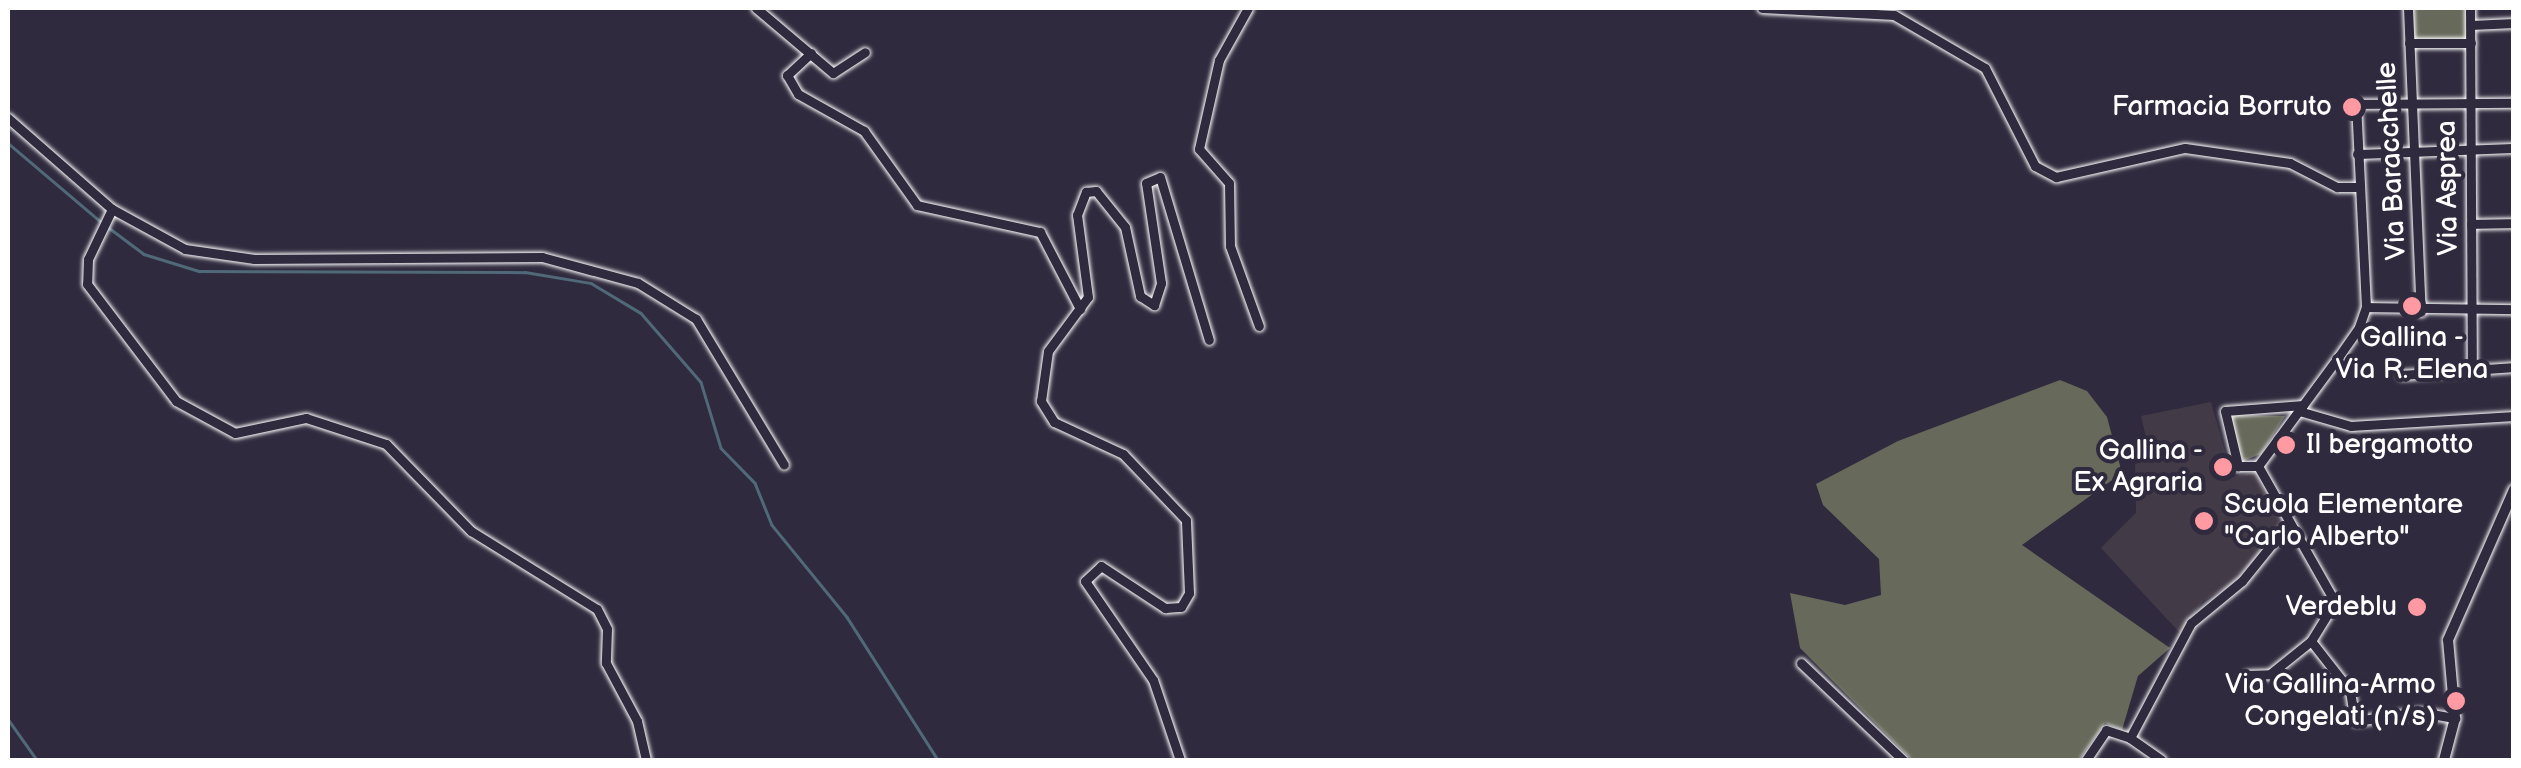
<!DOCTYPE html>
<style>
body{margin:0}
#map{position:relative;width:2521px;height:768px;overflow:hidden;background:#2f2a3d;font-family:"Balsamiq Sans",sans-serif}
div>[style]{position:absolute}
.built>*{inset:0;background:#433a47}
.green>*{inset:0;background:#67695b;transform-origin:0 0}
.stream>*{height:2.5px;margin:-1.25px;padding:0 1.25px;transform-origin:1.25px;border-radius:1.25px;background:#506978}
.roads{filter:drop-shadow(0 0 2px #fff) drop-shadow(0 0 2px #fff)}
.minor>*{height:9px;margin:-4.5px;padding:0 4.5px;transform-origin:4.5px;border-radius:4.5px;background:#2f2a3d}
.tertiary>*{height:10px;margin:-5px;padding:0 5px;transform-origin:5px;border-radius:5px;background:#2f2a3d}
.dots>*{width:28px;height:28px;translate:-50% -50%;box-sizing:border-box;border:5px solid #2f2a3d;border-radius:50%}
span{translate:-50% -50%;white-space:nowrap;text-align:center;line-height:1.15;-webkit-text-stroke:8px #2f2a3d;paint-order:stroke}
.poi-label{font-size:28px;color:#fff}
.right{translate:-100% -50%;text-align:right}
.left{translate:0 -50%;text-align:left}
.street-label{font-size:28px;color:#fff}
.frame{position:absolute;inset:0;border:10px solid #fff;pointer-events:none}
</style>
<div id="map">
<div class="built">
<div style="clip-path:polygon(2211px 402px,2232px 477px,2254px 472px,2283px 529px,2232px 584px,2203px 601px,2180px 633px,2101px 548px,2136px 513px,2135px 464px,2151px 459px,2141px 416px)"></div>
</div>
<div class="green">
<div style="left:2410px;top:8px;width:58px;height:32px;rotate:1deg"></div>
<div style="clip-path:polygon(2060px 380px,2087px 391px,2107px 417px,2122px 473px,2022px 545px,2170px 648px,2138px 676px,2122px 730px,2105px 723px,2079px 760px,1912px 760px,1800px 648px,1790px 593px,1845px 605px,1881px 595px,1879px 559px,1823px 505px,1816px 484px,1898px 441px)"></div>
<div style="clip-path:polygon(2235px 415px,2285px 416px,2261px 454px,2243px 461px,2229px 422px)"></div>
</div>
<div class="stream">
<div style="left:8px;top:143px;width:122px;rotate:40.3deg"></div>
<div style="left:108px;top:227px;width:45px;rotate:36.9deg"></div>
<div style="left:144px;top:254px;width:58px;rotate:17.2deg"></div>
<div style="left:199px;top:271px;width:326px;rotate:0.2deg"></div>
<div style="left:525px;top:272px;width:67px;rotate:9.5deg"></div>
<div style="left:591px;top:283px;width:58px;rotate:31deg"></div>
<div style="left:641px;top:313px;width:91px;rotate:49deg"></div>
<div style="left:701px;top:382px;width:69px;rotate:73.1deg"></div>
<div style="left:721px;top:448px;width:49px;rotate:45.8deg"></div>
<div style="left:755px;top:483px;width:45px;rotate:68deg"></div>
<div style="left:772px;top:525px;width:119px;rotate:50.8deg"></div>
<div style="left:847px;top:617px;width:169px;rotate:57.5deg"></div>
<div style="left:8px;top:719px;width:50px;rotate:54.7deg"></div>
</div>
<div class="roads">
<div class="minor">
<div style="left:756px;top:8px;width:101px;rotate:40.2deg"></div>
<div style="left:833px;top:73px;width:38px;rotate:-33deg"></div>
<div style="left:1248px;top:8px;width:60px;rotate:119.1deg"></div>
<div style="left:1219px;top:60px;width:91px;rotate:102.7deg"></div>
<div style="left:1199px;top:149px;width:45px;rotate:48.6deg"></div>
<div style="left:1229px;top:183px;width:63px;rotate:89.1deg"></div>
<div style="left:1230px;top:246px;width:85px;rotate:70.1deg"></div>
<div style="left:1762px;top:8px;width:132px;rotate:3deg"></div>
<div style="left:1894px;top:15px;width:105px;rotate:30.2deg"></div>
<div style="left:1985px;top:68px;width:110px;rotate:63deg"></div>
<div style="left:2035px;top:166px;width:24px;rotate:28deg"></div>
<div style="left:2056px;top:177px;width:132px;rotate:-12.7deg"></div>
<div style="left:2185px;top:148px;width:106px;rotate:8.1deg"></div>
<div style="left:2290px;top:163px;width:53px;rotate:27.1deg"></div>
<div style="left:2337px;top:187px;width:19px"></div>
<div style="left:2408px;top:8px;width:304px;rotate:87.6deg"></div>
<div style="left:2470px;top:8px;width:361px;rotate:89.7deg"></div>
<div style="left:2471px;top:25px;width:43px;rotate:-2.7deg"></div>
<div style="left:2409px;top:43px;width:62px"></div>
<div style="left:811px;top:53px;width:33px;rotate:137deg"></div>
<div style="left:787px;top:75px;width:22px;rotate:60deg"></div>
<div style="left:798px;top:94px;width:76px;rotate:29.3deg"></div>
<div style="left:864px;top:131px;width:91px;rotate:54.4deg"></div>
<div style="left:917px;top:205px;width:126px;rotate:12.4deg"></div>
<div style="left:1040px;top:232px;width:87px;rotate:62.5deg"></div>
<div style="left:8px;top:118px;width:138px;rotate:41.2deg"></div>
<div style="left:112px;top:209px;width:83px;rotate:28.7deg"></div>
<div style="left:185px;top:249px;width:70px;rotate:8.2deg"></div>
<div style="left:254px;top:259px;width:288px;rotate:-0.4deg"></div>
<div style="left:542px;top:257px;width:99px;rotate:15.2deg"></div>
<div style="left:638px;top:283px;width:68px;rotate:31.8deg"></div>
<div style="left:696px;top:319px;width:170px;rotate:58.9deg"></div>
<div style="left:2357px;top:154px;width:157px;rotate:-2.2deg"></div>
<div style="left:112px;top:209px;width:55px;rotate:115.6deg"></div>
<div style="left:88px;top:259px;width:25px;rotate:92deg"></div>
<div style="left:87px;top:284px;width:147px;rotate:52.7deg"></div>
<div style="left:176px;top:401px;width:67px;rotate:28.5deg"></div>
<div style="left:235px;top:433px;width:73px;rotate:-11.9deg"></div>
<div style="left:306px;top:418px;width:84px;rotate:18deg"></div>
<div style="left:386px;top:444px;width:122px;rotate:45.7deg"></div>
<div style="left:471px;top:531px;width:148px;rotate:31.8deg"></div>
<div style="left:597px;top:609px;width:22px;rotate:63deg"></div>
<div style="left:607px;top:629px;width:34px;rotate:92deg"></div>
<div style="left:606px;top:663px;width:66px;rotate:61.9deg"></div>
<div style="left:637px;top:721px;width:40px;rotate:77deg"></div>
<div style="left:2471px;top:224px;width:43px;rotate:-1.3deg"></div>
<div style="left:2366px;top:307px;width:203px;rotate:-92.8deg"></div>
<div style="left:2356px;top:104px;width:158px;rotate:-0.4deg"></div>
<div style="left:2402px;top:375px;width:112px;rotate:-4.1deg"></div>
<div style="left:2303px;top:405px;width:78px;rotate:175.6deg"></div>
<div style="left:2225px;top:411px;width:57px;rotate:76.7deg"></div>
<div style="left:2238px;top:466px;width:20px"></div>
<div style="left:2258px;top:466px;width:137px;rotate:-53.6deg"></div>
<div style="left:2339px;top:356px;width:35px;rotate:-55deg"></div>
<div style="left:2359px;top:327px;width:21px;rotate:-71deg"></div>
<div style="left:2366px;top:307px;width:148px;rotate:0.8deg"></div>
<div style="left:2299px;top:411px;width:54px;rotate:16.1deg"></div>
<div style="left:2351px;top:426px;width:163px;rotate:-3.5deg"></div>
<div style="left:2258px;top:466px;width:156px;rotate:60.5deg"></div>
<div style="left:2335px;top:602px;width:46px;rotate:121.6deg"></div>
<div style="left:2311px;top:641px;width:63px;rotate:52deg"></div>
<div style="left:2350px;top:691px;width:30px;rotate:81deg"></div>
<div style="left:2355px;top:721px;width:66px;rotate:-7.9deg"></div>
<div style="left:2420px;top:712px;width:36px;rotate:10deg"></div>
<div style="left:1801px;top:663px;width:141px;rotate:43.6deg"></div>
<div style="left:2247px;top:675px;width:23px;rotate:-2deg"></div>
<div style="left:2270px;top:674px;width:53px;rotate:-38.8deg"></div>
<div style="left:2130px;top:738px;width:38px;rotate:35deg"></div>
<div style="left:1180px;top:760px;width:84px;rotate:-108.6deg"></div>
<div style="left:1153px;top:680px;width:120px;rotate:-124.5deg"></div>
<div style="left:1085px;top:581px;width:22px;rotate:-43deg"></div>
<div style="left:1101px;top:566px;width:77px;rotate:33.3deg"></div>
<div style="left:1165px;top:608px;width:16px;rotate:-4deg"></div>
<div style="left:1181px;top:607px;width:16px;rotate:-60deg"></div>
<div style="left:1189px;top:593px;width:73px;rotate:-92.4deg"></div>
<div style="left:1186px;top:520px;width:91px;rotate:-133.7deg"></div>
<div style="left:1123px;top:454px;width:76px;rotate:-155.1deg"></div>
<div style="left:1054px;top:422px;width:25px;rotate:-122deg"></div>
<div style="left:1041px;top:401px;width:50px;rotate:-82deg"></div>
<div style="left:1048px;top:351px;width:67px;rotate:-53.5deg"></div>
<div style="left:1088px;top:297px;width:83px;rotate:-97.6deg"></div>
<div style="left:1077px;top:215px;width:25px;rotate:-69deg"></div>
<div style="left:1086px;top:192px;width:10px;rotate:-6deg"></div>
<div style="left:1096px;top:191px;width:46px;rotate:51.1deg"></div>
<div style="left:1125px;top:227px;width:71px;rotate:77.7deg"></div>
<div style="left:1140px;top:296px;width:17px;rotate:33deg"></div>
<div style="left:1154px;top:305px;width:23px;rotate:-72deg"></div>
<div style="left:1161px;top:283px;width:101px;rotate:-98.5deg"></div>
<div style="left:1146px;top:183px;width:15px;rotate:-23deg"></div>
<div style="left:1160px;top:177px;width:170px;rotate:73.3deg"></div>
<div style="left:2086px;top:760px;width:36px;rotate:-56deg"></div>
<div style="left:2106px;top:730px;width:25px;rotate:18deg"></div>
<div style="left:2130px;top:738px;width:130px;rotate:-62.1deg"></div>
<div style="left:2191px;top:623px;width:66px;rotate:-39.5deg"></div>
<div style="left:2242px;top:581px;width:75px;rotate:-51deg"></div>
</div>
<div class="tertiary">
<div style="left:2444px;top:760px;width:43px;rotate:-75.3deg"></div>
<div style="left:2455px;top:718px;width:78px;rotate:-95.1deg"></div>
<div style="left:2448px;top:640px;width:164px;rotate:-66.3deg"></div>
</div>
</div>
<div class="dots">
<div style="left:2352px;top:107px;background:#ff9aa2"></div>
<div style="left:2412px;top:306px;background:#ff9aa2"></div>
<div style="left:2286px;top:445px;background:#ff9aa2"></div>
<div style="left:2223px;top:467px;background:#ff9aa2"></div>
<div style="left:2204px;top:521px;background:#ff9aa2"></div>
<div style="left:2417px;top:607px;background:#ff9aa2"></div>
<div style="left:2456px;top:701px;background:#ff9aa2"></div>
</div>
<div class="poi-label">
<span class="right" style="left:2332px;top:107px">Farmacia Borruto</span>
<span style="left:2412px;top:354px">Gallina -<br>Via R. Elena</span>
<span class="left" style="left:2306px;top:445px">Il bergamotto</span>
<span class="right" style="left:2203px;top:467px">Gallina -<br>Ex Agraria</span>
<span class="left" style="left:2224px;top:521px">Scuola Elementare<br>"Carlo Alberto"</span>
<span class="right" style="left:2397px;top:607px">Verdeblu</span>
<span class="right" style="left:2436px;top:701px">Via Gallina-Armo<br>Congelati (n/s)</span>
</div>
<div class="street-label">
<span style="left:2392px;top:161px;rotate:-93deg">Via Baracchelle</span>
<span style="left:2448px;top:188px;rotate:-91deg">Via Asprea</span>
</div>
<div class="frame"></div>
</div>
